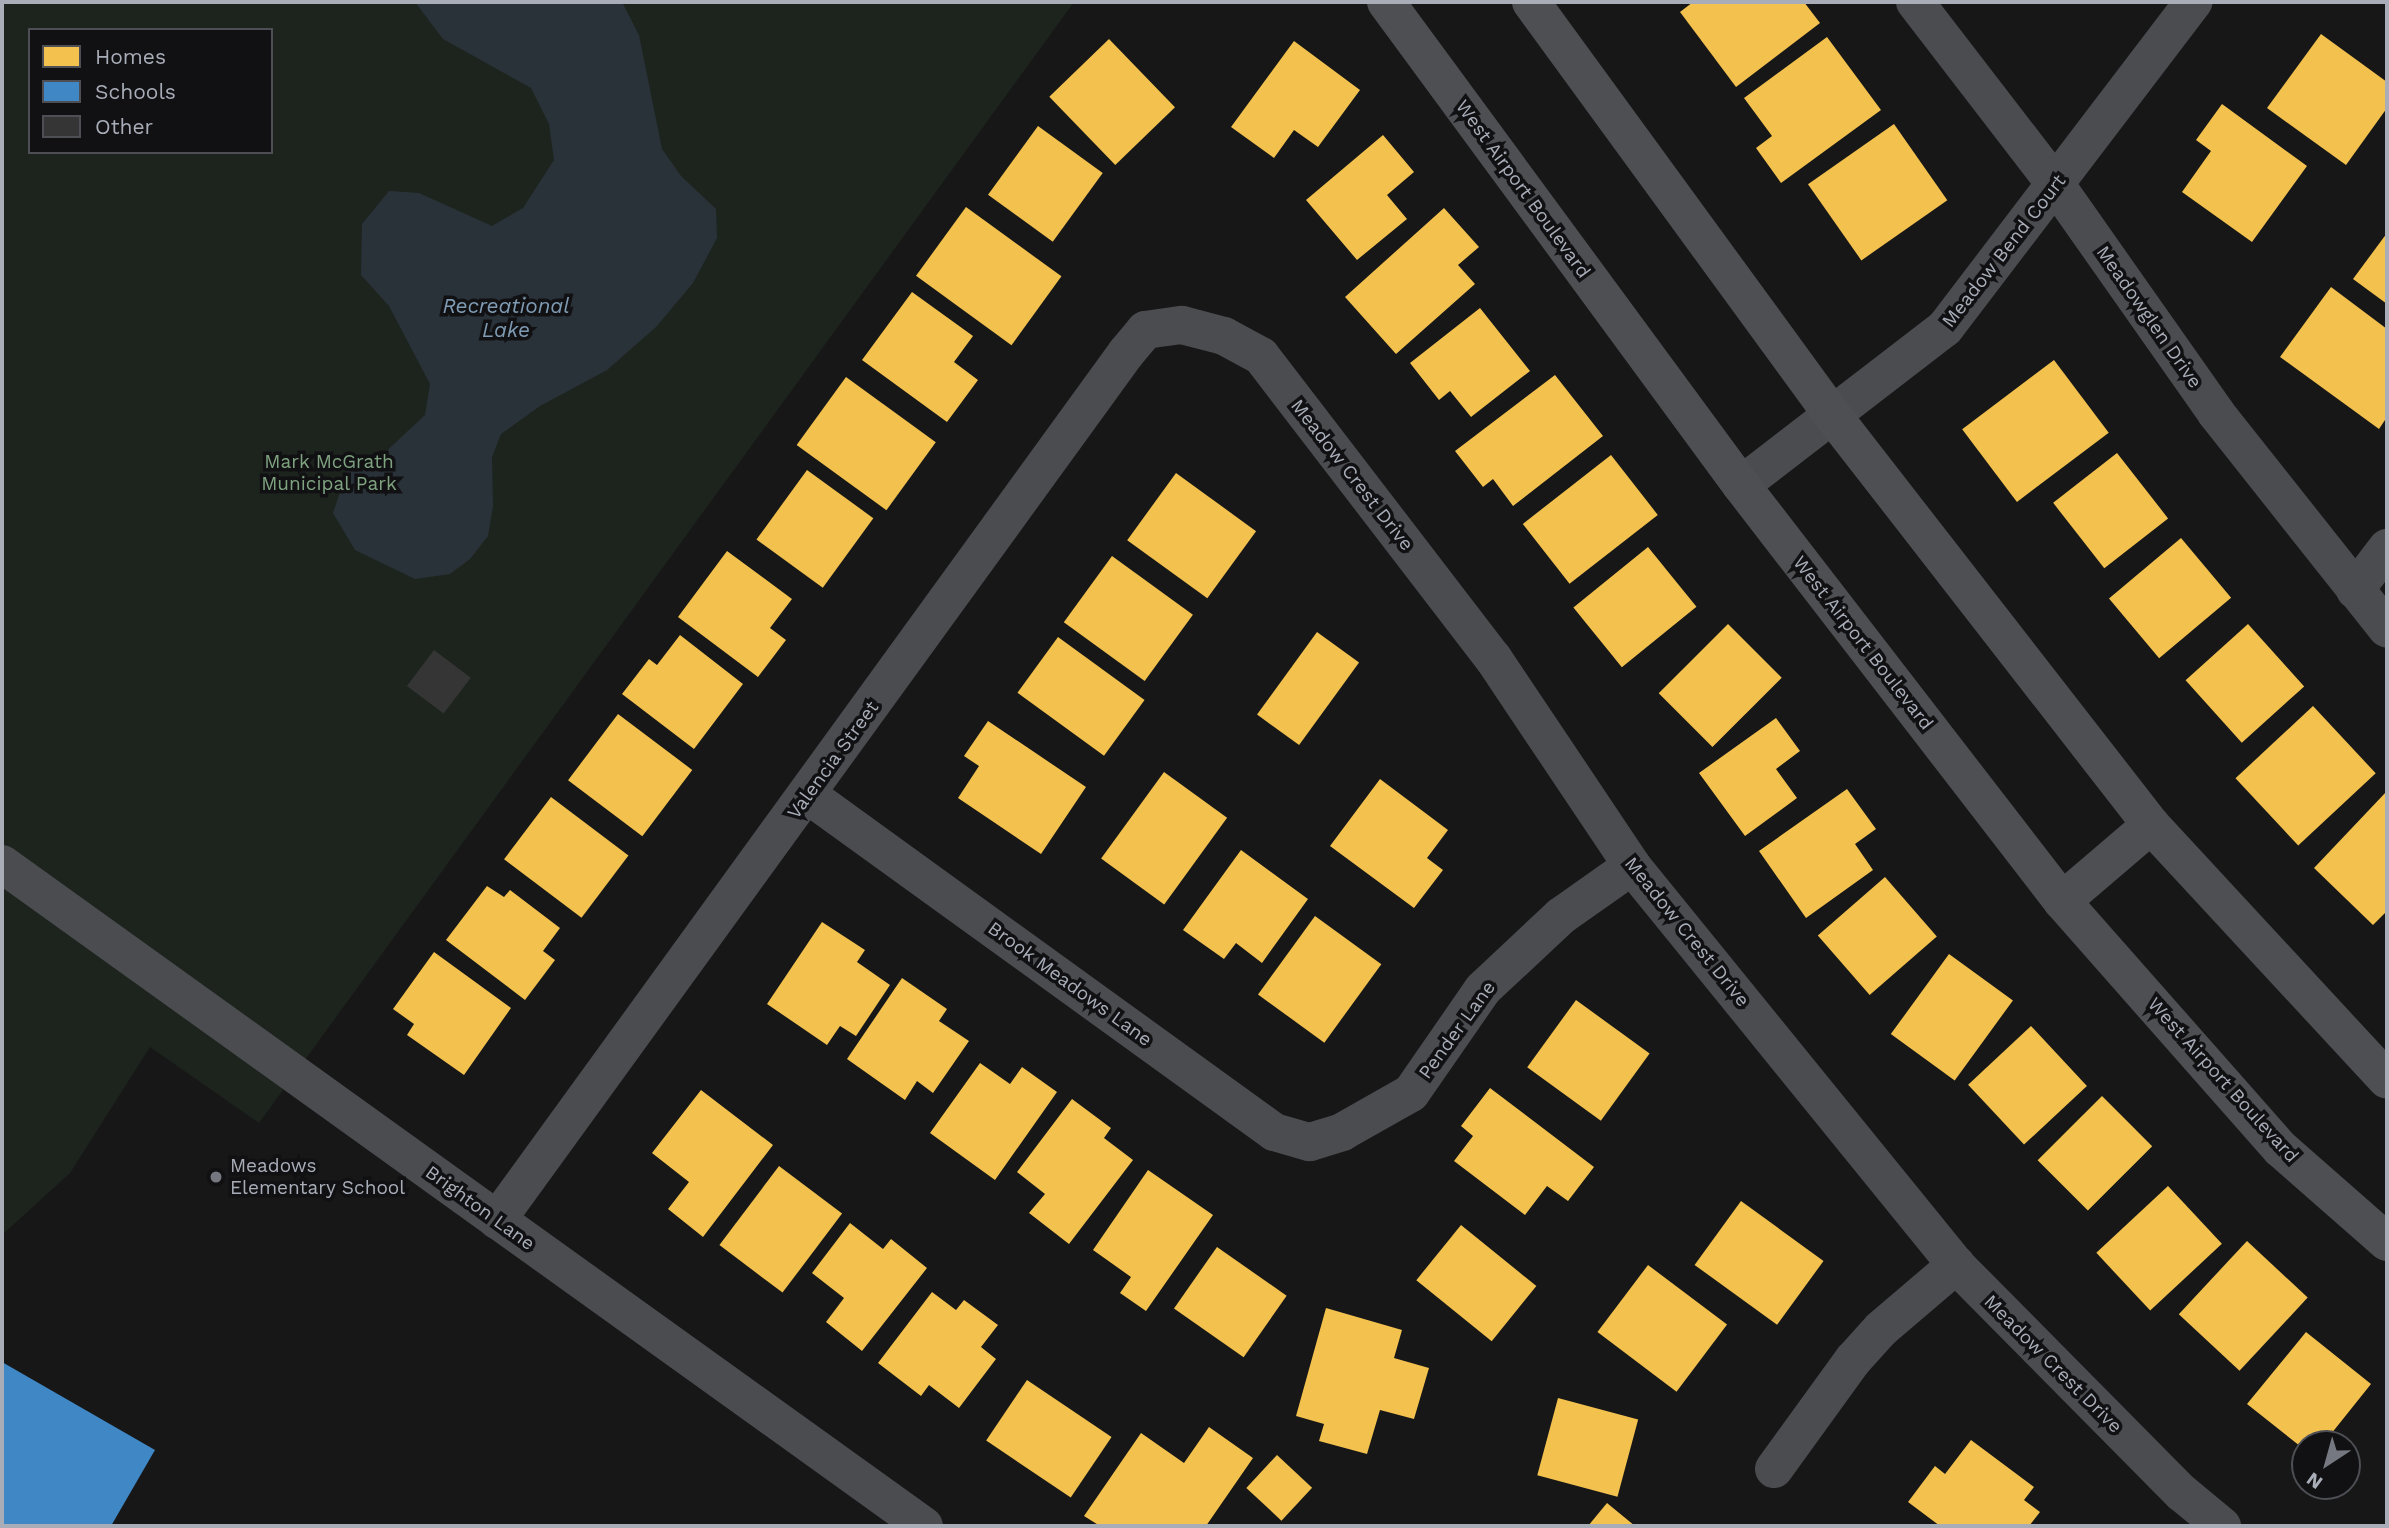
<!DOCTYPE html>
<style>
body{margin:0}
#map{position:relative;width:2389px;height:1528px;overflow:hidden;background:#171717;font-family:"Work Sans",sans-serif}
div>[style]{position:absolute}
.green>*{inset:0;background:#1d241e}
.water>*{inset:0;background:#2a3239}
.homes>*{inset:0;background:#f2c14e;transform-origin:0 0}
.schools>*{inset:0;background:#3f88c5}
.building>*{inset:0;background:#353536;transform-origin:0 0}
.minor>*{height:38px;margin:-19px;padding:0 19px;transform-origin:19px;border-radius:19px;background:#4b4c50}
.major>*{height:38px;margin:-19px;padding:0 19px;transform-origin:19px;border-radius:19px;background:#4d4f52}
.dots>*{width:19px;height:19px;translate:-50% -50%;box-sizing:border-box;border:4px solid #111113;border-radius:50%}
span{translate:-50% -50%;white-space:nowrap;text-align:center;line-height:1.15;-webkit-text-stroke:7px #111113;paint-order:stroke}
.street-label{font-size:19px;color:#a8adb8}
.park-label{font-size:19px;color:#7fa381}
.poi-label{font-size:19px;color:#a8adb8}
.left{translate:0 -50%;text-align:left}
.water-label{font-size:21px;color:#7f9bb3;font-style:italic}
.frame{position:absolute;inset:0;border:4px solid #a8adb8;pointer-events:none}
.legend{position:absolute;left:28px;top:28px;width:245px;height:126px;box-sizing:border-box;background:#111113;border:2px solid #4d4f55;margin:0;padding:9px 12px;list-style:none;font-size:21px;color:#a8adb8}
.legend li{display:flex;align-items:center;gap:14px;height:35px}
.legend b{width:35px;border:2px solid #4d4f55}
.north{position:absolute;left:2291px;top:1430px;width:70px;height:70px;box-sizing:border-box;background:#111113;border:2px solid #4d4f55;border-radius:50%;rotate:216deg;font-size:19px;font-weight:700;line-height:28px;text-align:center;color:#a8adb8}
.north::after{content:'';display:block;margin:auto;width:24px;height:32px;background:#757880;clip-path:polygon(50% 0,100% 100%,50% 72%,0 100%)}
</style>
<div id="map">
<div class="green">
<div style="clip-path:polygon(evenodd,2px 2px,1074px 2px,259px 1123px,150px 1047px,70px 1173px,2px 1235px,2px 2px,30px 30px,271px 30px,271px 152px,30px 152px,30px 30px)"></div>
</div>
<div class="water">
<div style="clip-path:polygon(415px 2px,622px 2px,639px 35px,662px 149px,681px 176px,716px 209px,717px 238px,693px 283px,656px 327px,607px 370px,540px 406px,501px 434px,492px 457px,493px 506px,488px 536px,470px 559px,450px 574px,415px 579px,355px 550px,333px 513px,353px 454px,379px 458px,425px 415px,430px 384px,389px 306px,361px 275px,362px 224px,389px 191px,419px 193px,492px 226px,523px 208px,554px 160px,549px 124px,531px 88px,443px 39px)"></div>
</div>
<div class="homes">
<div style="clip-path:polygon(1693px 2px,1804px 2px,1820px 23px,1736px 87px,1680px 12px)"></div>
<div style="clip-path:polygon(2321px 34px,2387px 82px,2387px 108px,2346px 165px,2267px 108px)"></div>
<div style="clip-path:polygon(1827px 37px,1881px 110px,1781px 183px,1756px 148px,1772px 136px,1744px 98px)"></div>
<div style="left:1109px;top:39px;width:95px;height:83px;rotate:46deg"></div>
<div style="clip-path:polygon(1294px 41px,1360px 90px,1318px 147px,1294px 130px,1274px 158px,1231px 127px)"></div>
<div style="clip-path:polygon(2222px 104px,2307px 166px,2252px 242px,2182px 192px,2211px 151px,2196px 140px)"></div>
<div style="left:1894px;top:124px;width:93px;height:105px;rotate:55deg"></div>
<div style="left:1038px;top:126px;width:80px;height:85px;rotate:36deg"></div>
<div style="clip-path:polygon(1383px 135px,1414px 172px,1387px 195px,1407px 219px,1357px 260px,1306px 200px)"></div>
<div style="left:966px;top:207px;width:118px;height:85px;rotate:36deg"></div>
<div style="clip-path:polygon(1444px 208px,1479px 247px,1458px 265px,1475px 284px,1396px 354px,1345px 297px)"></div>
<div style="clip-path:polygon(2387px 233px,2387px 304px,2353px 279px)"></div>
<div style="clip-path:polygon(2331px 287px,2387px 329px,2387px 417px,2379px 429px,2280px 357px)"></div>
<div style="clip-path:polygon(912px 292px,973px 336px,954px 362px,978px 380px,947px 422px,862px 360px)"></div>
<div style="clip-path:polygon(1480px 308px,1530px 371px,1471px 417px,1450px 391px,1439px 400px,1410px 363px)"></div>
<div style="left:2054px;top:360px;width:91px;height:115px;rotate:53deg"></div>
<div style="clip-path:polygon(1555px 375px,1603px 436px,1513px 506px,1493px 479px,1483px 487px,1455px 451px)"></div>
<div style="left:846px;top:377px;width:111px;height:84px;rotate:36deg"></div>
<div style="left:2117px;top:453px;width:83px;height:81px;rotate:52deg"></div>
<div style="left:1611px;top:455px;width:76px;height:112px;rotate:52deg"></div>
<div style="left:807px;top:470px;width:82px;height:86px;rotate:36deg"></div>
<div style="left:1176px;top:473px;width:99px;height:83px;rotate:36deg"></div>
<div style="left:2181px;top:538px;width:78px;height:94px;rotate:50deg"></div>
<div style="left:1648px;top:547px;width:77px;height:96px;rotate:51deg"></div>
<div style="clip-path:polygon(727px 551px,792px 599px,770px 628px,786px 640px,758px 677px,678px 617px)"></div>
<div style="left:1112px;top:556px;width:100px;height:82px;rotate:36deg"></div>
<div style="left:1728px;top:624px;width:76px;height:98px;rotate:45deg"></div>
<div style="left:2248px;top:624px;width:84px;height:84px;rotate:48deg"></div>
<div style="left:1317px;top:632px;width:52px;height:102px;rotate:36deg"></div>
<div style="clip-path:polygon(680px 635px,743px 684px,694px 749px,622px 694px,649px 659px,657px 665px)"></div>
<div style="left:1058px;top:637px;width:107px;height:69px;rotate:36deg"></div>
<div style="left:2313px;top:706px;width:92px;height:106px;rotate:47deg"></div>
<div style="left:618px;top:714px;width:93px;height:83px;rotate:37deg"></div>
<div style="clip-path:polygon(1776px 718px,1800px 751px,1776px 769px,1797px 798px,1745px 836px,1699px 773px)"></div>
<div style="clip-path:polygon(988px 721px,1086px 787px,1041px 854px,958px 798px,979px 766px,964px 756px)"></div>
<div style="left:1164px;top:772px;width:78px;height:107px;rotate:36deg"></div>
<div style="clip-path:polygon(1380px 779px,1448px 830px,1427px 858px,1443px 870px,1414px 908px,1330px 846px)"></div>
<div style="clip-path:polygon(1847px 789px,1876px 829px,1855px 844px,1873px 870px,1806px 918px,1759px 851px)"></div>
<div style="clip-path:polygon(2387px 791px,2387px 911px,2373px 925px,2314px 868px)"></div>
<div style="left:551px;top:797px;width:97px;height:78px;rotate:37deg"></div>
<div style="clip-path:polygon(1241px 850px,1308px 899px,1262px 963px,1236px 943px,1224px 959px,1183px 930px)"></div>
<div style="left:1885px;top:877px;width:79px;height:89px;rotate:49deg"></div>
<div style="clip-path:polygon(487px 886px,504px 897px,510px 890px,560px 928px,543px 951px,555px 960px,525px 1000px,446px 940px)"></div>
<div style="left:1315px;top:916px;width:82px;height:97px;rotate:36deg"></div>
<div style="clip-path:polygon(822px 922px,865px 950px,857px 962px,890px 985px,856px 1036px,840px 1026px,827px 1045px,767px 1004px)"></div>
<div style="clip-path:polygon(434px 952px,511px 1008px,464px 1075px,407px 1035px,414px 1024px,393px 1009px)"></div>
<div style="left:1949px;top:954px;width:79px;height:99px;rotate:36deg"></div>
<div style="clip-path:polygon(902px 978px,947px 1009px,939px 1021px,969px 1041px,933px 1093px,917px 1081px,905px 1100px,847px 1059px)"></div>
<div style="left:1576px;top:1000px;width:91px;height:83px;rotate:36deg"></div>
<div style="left:2031px;top:1026px;width:82px;height:86px;rotate:47deg"></div>
<div style="clip-path:polygon(980px 1063px,1010px 1084px,1022px 1067px,1057px 1092px,995px 1180px,930px 1133px)"></div>
<div style="clip-path:polygon(1490px 1088px,1594px 1167px,1568px 1201px,1547px 1186px,1525px 1215px,1454px 1161px,1473px 1136px,1461px 1126px)"></div>
<div style="clip-path:polygon(701px 1090px,773px 1145px,703px 1237px,668px 1209px,689px 1182px,652px 1153px)"></div>
<div style="left:2102px;top:1096px;width:71px;height:91px;rotate:45deg"></div>
<div style="clip-path:polygon(1072px 1099px,1111px 1128px,1104px 1138px,1133px 1160px,1069px 1244px,1029px 1213px,1045px 1194px,1017px 1172px)"></div>
<div style="left:779px;top:1166px;width:79px;height:99px;rotate:37deg"></div>
<div style="clip-path:polygon(1148px 1170px,1213px 1215px,1146px 1311px,1120px 1293px,1131px 1277px,1093px 1250px)"></div>
<div style="left:2168px;top:1186px;width:79px;height:98px;rotate:47deg"></div>
<div style="left:1741px;top:1201px;width:102px;height:79px;rotate:36deg"></div>
<div style="clip-path:polygon(850px 1223px,883px 1249px,891px 1239px,927px 1268px,862px 1351px,826px 1322px,844px 1298px,812px 1273px)"></div>
<div style="left:1461px;top:1225px;width:97px;height:71px;rotate:39deg"></div>
<div style="left:2247px;top:1241px;width:83px;height:100px;rotate:43deg"></div>
<div style="left:1217px;top:1247px;width:85px;height:75px;rotate:35deg"></div>
<div style="left:1648px;top:1265px;width:99px;height:84px;rotate:37deg"></div>
<div style="clip-path:polygon(932px 1292px,956px 1310px,964px 1300px,998px 1325px,981px 1347px,996px 1359px,959px 1408px,929px 1385px,921px 1396px,878px 1363px)"></div>
<div style="clip-path:polygon(1326px 1308px,1402px 1330px,1394px 1358px,1429px 1368px,1414px 1419px,1380px 1410px,1367px 1454px,1319px 1441px,1324px 1424px,1296px 1416px)"></div>
<div style="clip-path:polygon(2306px 1332px,2371px 1384px,2323px 1444px,2305px 1444px,2305px 1450px,2247px 1404px)"></div>
<div style="left:1027px;top:1380px;width:102px;height:73px;rotate:34deg"></div>
<div style="left:1558px;top:1398px;width:83px;height:80px;rotate:15deg"></div>
<div style="clip-path:polygon(1209px 1427px,1253px 1458px,1206px 1526px,1100px 1526px,1084px 1516px,1141px 1433px,1184px 1463px)"></div>
<div style="clip-path:polygon(1971px 1440px,2034px 1487px,2024px 1500px,2040px 1512px,2029px 1526px,1940px 1526px,1908px 1502px,1935px 1466px,1945px 1474px)"></div>
<div style="left:1277px;top:1455px;width:48px;height:45px;rotate:43deg"></div>
<div style="clip-path:polygon(1607px 1503px,1635px 1526px,1588px 1526px)"></div>
</div>
<div class="schools">
<div style="clip-path:polygon(2px 1362px,155px 1450px,111px 1526px,2px 1526px)"></div>
</div>
<div class="building">
<div style="left:434px;top:650px;width:46px;height:45px;rotate:37deg"></div>
</div>
<div class="minor">
<div style="left:1915px;top:2px;width:231px;rotate:52.4deg"></div>
<div style="left:2056px;top:185px;width:279px;rotate:54.9deg"></div>
<div style="left:2216px;top:413px;width:275px;rotate:51.6deg"></div>
<div style="left:1741px;top:485px;width:257px;rotate:-37.6deg"></div>
<div style="left:1945px;top:328px;width:410px;rotate:-52.7deg"></div>
<div style="left:2355px;top:590px;width:53px;rotate:-52.7deg"></div>
<div style="left:808px;top:795px;width:575px;rotate:35.87deg"></div>
<div style="left:1274px;top:1132px;width:37px;rotate:16deg"></div>
<div style="left:1310px;top:1142px;width:34px;rotate:-17deg"></div>
<div style="left:1342px;top:1132px;width:79px;rotate:-29.5deg"></div>
<div style="left:1411px;top:1093px;width:126px;rotate:-55.3deg"></div>
<div style="left:1483px;top:989px;width:107px;rotate:-43.1deg"></div>
<div style="left:1561px;top:916px;width:87px;rotate:-35.2deg"></div>
<div style="left:2px;top:864px;width:1135px;rotate:35.68deg"></div>
<div style="left:497px;top:1220px;width:1071px;rotate:-54.04deg"></div>
<div style="left:1126px;top:353px;width:30px;rotate:-50deg"></div>
<div style="left:1145px;top:330px;width:37px;rotate:-8deg"></div>
<div style="left:1182px;top:325px;width:43px;rotate:14.7deg"></div>
<div style="left:1224px;top:336px;width:42px;rotate:28.4deg"></div>
<div style="left:1261px;top:356px;width:381px;rotate:52.5deg"></div>
<div style="left:1493px;top:658px;width:250px;rotate:56.2deg"></div>
<div style="left:1632px;top:866px;width:514px;rotate:50.92deg"></div>
<div style="left:1956px;top:1265px;width:321px;rotate:45.3deg"></div>
<div style="left:2182px;top:1493px;width:52px;rotate:39.5deg"></div>
<div style="left:1774px;top:1469px;width:135px;rotate:-54.1deg"></div>
<div style="left:1853px;top:1360px;width:42px;rotate:-47.9deg"></div>
<div style="left:1881px;top:1329px;width:99px;rotate:-40.5deg"></div>
</div>
<div class="major">
<div style="left:1386px;top:2px;width:599px;rotate:53.68deg"></div>
<div style="left:1741px;top:485px;width:525px;rotate:52.34deg"></div>
<div style="left:2062px;top:901px;width:331px;rotate:48.6deg"></div>
<div style="left:2281px;top:1149px;width:141px;rotate:41.3deg"></div>
<div style="left:1531px;top:2px;width:512px;rotate:53.89deg"></div>
<div style="left:1833px;top:416px;width:518px;rotate:52.13deg"></div>
<div style="left:2151px;top:825px;width:347px;rotate:47.2deg"></div>
<div style="left:2062px;top:901px;width:117px;rotate:-40.5deg"></div>
</div>
<div class="dots">
<div style="left:216px;top:1177px;background:#757880"></div>
</div>
<div class="street-label">
<span style="left:1523px;top:189px;rotate:54deg">West Airport Boulevard</span>
<span style="left:2004px;top:251px;rotate:-52deg">Meadow Bend Court</span>
<span style="left:2149px;top:317px;rotate:55deg">Meadowglen Drive</span>
<span style="left:1352px;top:475px;rotate:52deg">Meadow Crest Drive</span>
<span style="left:1863px;top:643px;rotate:52deg">West Airport Boulevard</span>
<span style="left:833px;top:760px;rotate:-54deg">Valencia Street</span>
<span style="left:1687px;top:932px;rotate:51deg">Meadow Crest Drive</span>
<span style="left:1070px;top:984px;rotate:36deg">Brook Meadows Lane</span>
<span style="left:1457px;top:1030px;rotate:-54deg">Pender Lane</span>
<span style="left:2223px;top:1080px;rotate:48deg">West Airport Boulevard</span>
<span style="left:480px;top:1208px;rotate:36deg">Brighton Lane</span>
<span style="left:2053px;top:1364px;rotate:45deg">Meadow Crest Drive</span>
</div>
<div class="park-label">
<span style="left:329px;top:473px">Mark McGrath<br>Municipal Park</span>
</div>
<div class="poi-label">
<span class="left" style="left:230px;top:1177px">Meadows<br>Elementary School</span>
</div>
<div class="water-label">
<span style="left:506px;top:318px">Recreational<br>Lake</span>
</div>
<div class="frame"></div>
<ul class="legend">
<li><b style="height:19px;background:#f2c14e"></b>Homes</li>
<li><b style="height:19px;background:#3f88c5"></b>Schools</li>
<li><b style="height:19px;background:#353536"></b>Other</li>
</ul>
<div class="north">N</div>
</div>
